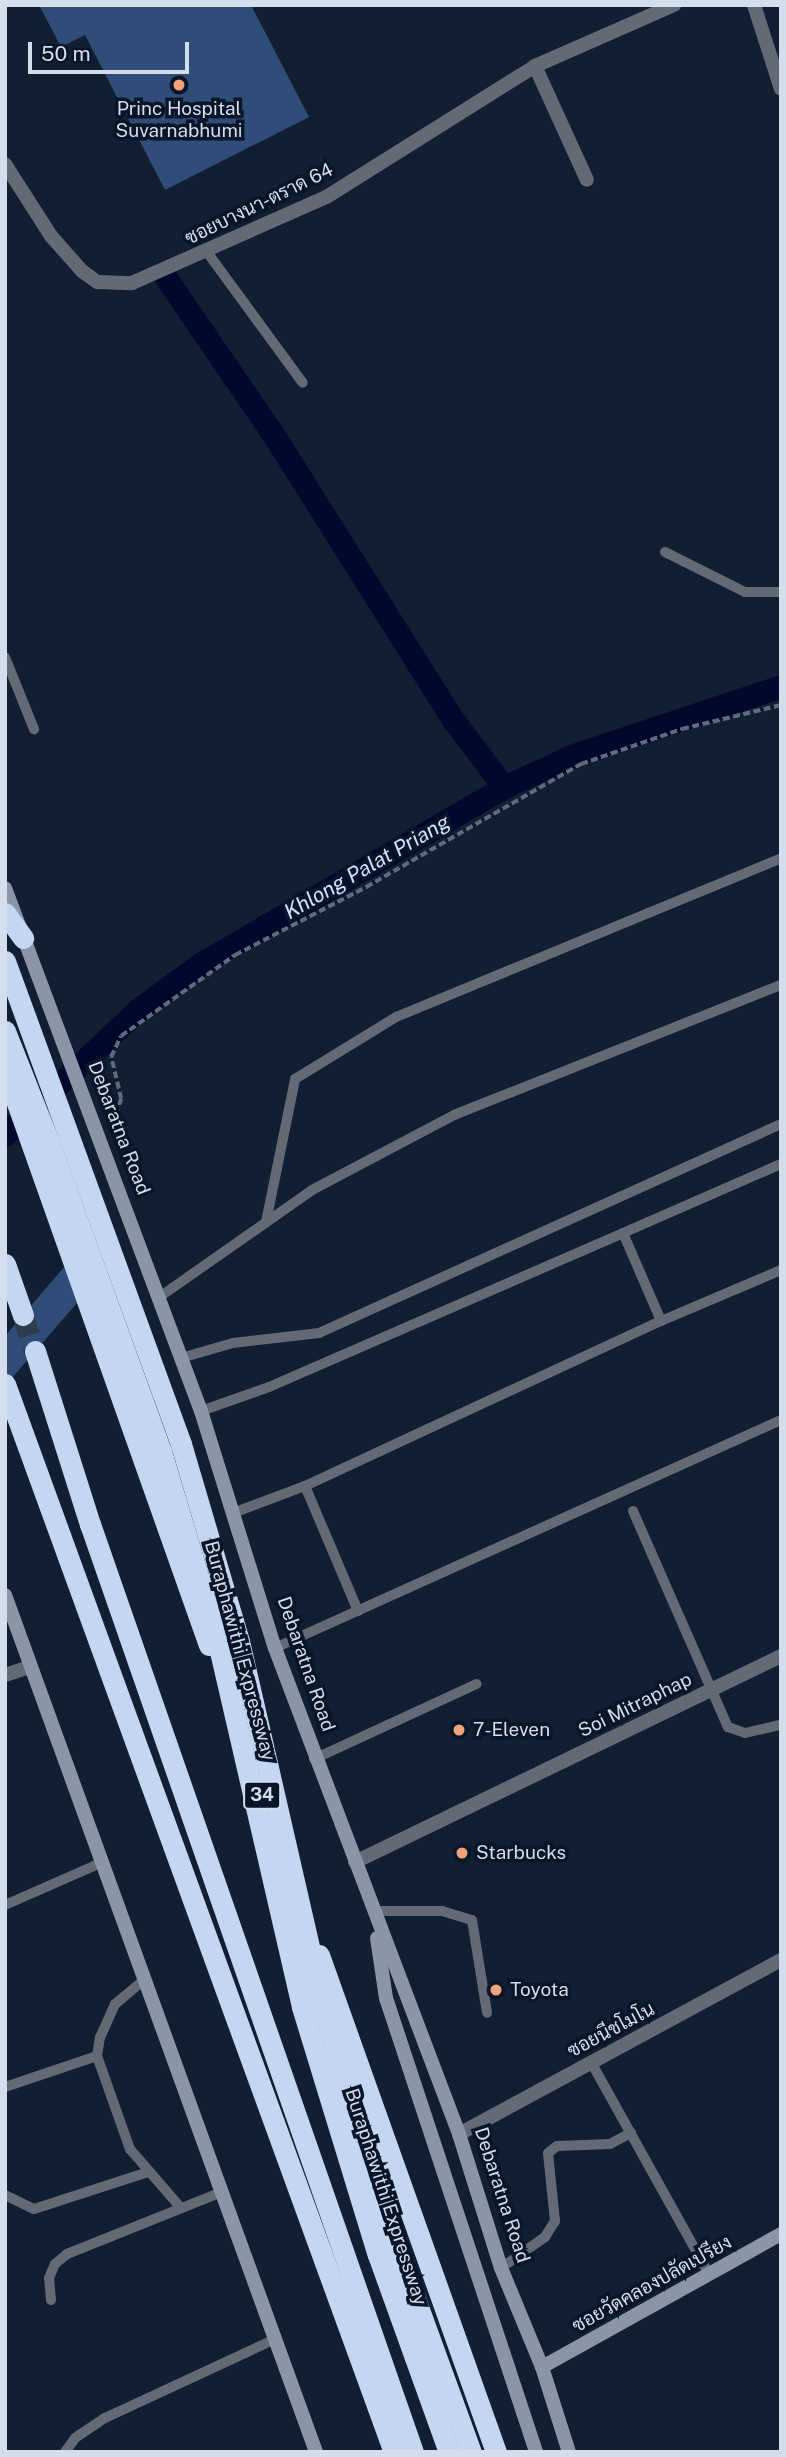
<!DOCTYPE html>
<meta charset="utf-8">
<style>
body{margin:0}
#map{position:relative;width:786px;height:2457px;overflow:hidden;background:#121f32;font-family:"Public Sans",Sarabun,sans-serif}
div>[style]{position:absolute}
.canal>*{height:23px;margin:-11.5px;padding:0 11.5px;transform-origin:11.5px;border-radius:11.5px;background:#00082d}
.building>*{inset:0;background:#2f4d78}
.highway-tunnel>*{height:21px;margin-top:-10.5px;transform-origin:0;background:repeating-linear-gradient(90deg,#2f3c4e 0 21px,transparent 0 31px)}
.path>*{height:3.5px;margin-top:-1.75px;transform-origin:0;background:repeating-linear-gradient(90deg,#5f6b7c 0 7px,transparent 0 10.5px)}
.lane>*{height:10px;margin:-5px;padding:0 5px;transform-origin:5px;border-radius:5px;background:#636a75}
.street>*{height:14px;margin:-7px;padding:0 7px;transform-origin:7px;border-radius:7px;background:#636a75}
.secondary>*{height:14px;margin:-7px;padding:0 7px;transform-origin:7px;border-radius:7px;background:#8a96a7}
.highway>*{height:21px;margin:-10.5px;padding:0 10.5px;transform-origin:10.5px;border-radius:10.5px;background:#c4d6f1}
.highway-bridge>*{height:21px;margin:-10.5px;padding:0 10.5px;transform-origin:10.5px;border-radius:10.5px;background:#c4d6f1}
.dots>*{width:19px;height:19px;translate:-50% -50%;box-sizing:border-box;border:4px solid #091528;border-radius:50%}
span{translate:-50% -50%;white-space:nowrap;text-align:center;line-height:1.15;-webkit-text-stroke:7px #091528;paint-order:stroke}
.shield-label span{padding:2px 5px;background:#091528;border:2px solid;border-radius:5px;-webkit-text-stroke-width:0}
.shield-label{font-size:18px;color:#d4ddeb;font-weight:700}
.poi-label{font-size:19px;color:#d4ddeb}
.left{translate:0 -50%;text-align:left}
.street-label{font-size:19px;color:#d4ddeb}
.water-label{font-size:21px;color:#cfe2ff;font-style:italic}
.frame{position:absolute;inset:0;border:7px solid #d4ddeb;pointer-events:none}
.scale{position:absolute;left:28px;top:42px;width:161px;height:32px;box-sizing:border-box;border:4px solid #d4ddeb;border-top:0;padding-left:9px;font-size:21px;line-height:24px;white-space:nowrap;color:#d4ddeb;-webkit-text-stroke:5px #091528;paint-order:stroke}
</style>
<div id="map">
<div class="canal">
<div style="left:164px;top:275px;width:193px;rotate:55.6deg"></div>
<div style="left:273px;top:434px;width:339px;rotate:57.8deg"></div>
<div style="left:454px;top:721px;width:83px;rotate:52.9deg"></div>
<div style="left:5px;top:1135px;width:185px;rotate:-43.3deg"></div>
<div style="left:140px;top:1008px;width:74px;rotate:-36.3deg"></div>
<div style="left:200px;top:964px;width:352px;rotate:-30.2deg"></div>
<div style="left:504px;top:787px;width:74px;rotate:-24.8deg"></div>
<div style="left:571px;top:756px;width:221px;rotate:-18.4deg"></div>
</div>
<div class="building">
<div style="clip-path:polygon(39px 5px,251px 5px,309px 117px,165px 190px,85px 35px,61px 47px)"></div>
<div style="clip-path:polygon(77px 1252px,90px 1288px,5px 1386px,5px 1336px)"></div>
</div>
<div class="highway-tunnel">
<div style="left:23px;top:1315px;width:38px;rotate:72deg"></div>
</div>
<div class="path">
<div style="left:116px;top:1115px;width:17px;rotate:-73deg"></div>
<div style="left:121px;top:1099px;width:43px;rotate:-103.4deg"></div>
<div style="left:111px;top:1057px;width:23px;rotate:-65deg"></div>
<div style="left:121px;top:1036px;width:140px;rotate:-35.4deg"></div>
<div style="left:235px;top:955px;width:148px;rotate:-27.4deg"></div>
<div style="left:366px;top:887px;width:248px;rotate:-29.8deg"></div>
<div style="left:581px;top:764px;width:107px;rotate:-19.1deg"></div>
<div style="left:682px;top:729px;width:102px;rotate:-13.6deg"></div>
</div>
<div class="lane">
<div style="left:207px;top:252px;width:162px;rotate:53.8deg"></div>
<div style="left:665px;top:552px;width:89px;rotate:26.6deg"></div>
<div style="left:745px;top:592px;width:36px"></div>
<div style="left:5px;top:657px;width:78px;rotate:68.1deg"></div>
<div style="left:266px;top:1222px;width:146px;rotate:-78.5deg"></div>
<div style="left:295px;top:1079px;width:119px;rotate:-31.5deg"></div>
<div style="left:396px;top:1017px;width:417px;rotate:-22.4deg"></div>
<div style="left:623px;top:1233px;width:172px;rotate:-23.6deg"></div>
<div style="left:158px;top:1298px;width:188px;rotate:-35deg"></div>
<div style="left:312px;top:1190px;width:161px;rotate:-27.8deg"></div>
<div style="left:454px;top:1115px;width:352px;rotate:-21.7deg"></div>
<div style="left:181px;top:1358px;width:54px;rotate:-16.1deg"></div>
<div style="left:233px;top:1343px;width:87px;rotate:-6.6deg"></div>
<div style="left:319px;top:1333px;width:507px;rotate:-24.34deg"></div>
<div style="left:201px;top:1411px;width:72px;rotate:-19.4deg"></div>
<div style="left:269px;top:1387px;width:386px;rotate:-23.5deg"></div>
<div style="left:623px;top:1233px;width:96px;rotate:66.6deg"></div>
<div style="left:661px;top:1321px;width:130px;rotate:-23deg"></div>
<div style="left:305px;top:1486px;width:136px;rotate:67deg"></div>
<div style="left:633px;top:1511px;width:236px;rotate:66.3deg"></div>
<div style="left:728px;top:1727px;width:18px;rotate:19deg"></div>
<div style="left:745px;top:1733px;width:37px;rotate:-13deg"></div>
<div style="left:233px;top:1513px;width:77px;rotate:-20.6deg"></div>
<div style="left:305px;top:1486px;width:392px;rotate:-24.9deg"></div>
<div style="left:275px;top:1648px;width:555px;rotate:-24.26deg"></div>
<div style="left:314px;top:1759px;width:179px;rotate:-24.8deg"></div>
<div style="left:5px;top:1905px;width:107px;rotate:-23.7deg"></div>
<div style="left:374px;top:1911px;width:68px"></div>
<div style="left:442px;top:1911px;width:31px;rotate:17deg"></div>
<div style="left:472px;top:1920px;width:94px;rotate:80.8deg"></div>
<div style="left:145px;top:1979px;width:39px;rotate:140deg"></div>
<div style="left:115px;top:2004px;width:36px;rotate:114deg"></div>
<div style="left:100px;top:2037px;width:19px;rotate:99deg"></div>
<div style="left:97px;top:2056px;width:99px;rotate:70.5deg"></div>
<div style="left:130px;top:2149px;width:78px;rotate:49.2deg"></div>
<div style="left:591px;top:2062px;width:243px;rotate:60.9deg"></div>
<div style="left:5px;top:2087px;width:97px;rotate:-18.6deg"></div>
<div style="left:5px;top:2195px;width:32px;rotate:26deg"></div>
<div style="left:34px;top:2209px;width:120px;rotate:-18deg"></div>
<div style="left:501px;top:2268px;width:54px;rotate:-35.2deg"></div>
<div style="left:545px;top:2237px;width:19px;rotate:-58deg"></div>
<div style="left:555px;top:2221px;width:68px;rotate:-95.9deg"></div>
<div style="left:548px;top:2153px;width:11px;rotate:-38deg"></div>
<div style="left:557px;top:2146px;width:53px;rotate:-2.2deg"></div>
<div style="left:610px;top:2144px;width:24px;rotate:-28deg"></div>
<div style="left:51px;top:2300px;width:22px;rotate:-95deg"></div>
<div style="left:49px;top:2278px;width:15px;rotate:-67deg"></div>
<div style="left:55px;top:2264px;width:16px;rotate:-40deg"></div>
<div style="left:67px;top:2254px;width:167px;rotate:-21.8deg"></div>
<div style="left:65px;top:2452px;width:17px;rotate:-54deg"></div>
<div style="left:75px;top:2438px;width:36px;rotate:-34deg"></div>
<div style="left:105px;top:2418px;width:187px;rotate:-24.9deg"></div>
</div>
<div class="street">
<div style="left:754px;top:5px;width:88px;rotate:72.2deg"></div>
<div style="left:535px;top:66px;width:125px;rotate:65.5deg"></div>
<div style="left:5px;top:164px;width:85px;rotate:57.4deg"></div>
<div style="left:51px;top:236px;width:47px;rotate:48.5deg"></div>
<div style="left:82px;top:271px;width:19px;rotate:36deg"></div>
<div style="left:97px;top:282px;width:35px;rotate:2deg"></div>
<div style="left:132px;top:283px;width:214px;rotate:-23.9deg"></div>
<div style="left:328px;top:196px;width:244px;rotate:-32.1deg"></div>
<div style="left:535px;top:66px;width:152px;rotate:-23.7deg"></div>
<div style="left:5px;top:1675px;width:26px;rotate:-18deg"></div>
<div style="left:355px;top:1862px;width:473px;rotate:-25.8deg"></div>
<div style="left:459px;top:2134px;width:366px;rotate:-28.4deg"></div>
</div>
<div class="secondary">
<div style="left:5px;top:888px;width:559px;rotate:69.46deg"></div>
<div style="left:201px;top:1411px;width:248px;rotate:72.7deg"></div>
<div style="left:275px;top:1648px;width:520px;rotate:69.26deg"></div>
<div style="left:459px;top:2134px;width:140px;rotate:72.6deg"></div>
<div style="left:501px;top:2268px;width:107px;rotate:67.5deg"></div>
<div style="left:542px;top:2367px;width:89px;rotate:72.4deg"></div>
<div style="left:5px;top:1595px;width:912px;rotate:70.05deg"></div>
<div style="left:377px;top:1938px;width:61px;rotate:81.5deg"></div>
<div style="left:386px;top:1998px;width:478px;rotate:71.7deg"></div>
<div style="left:542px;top:2367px;width:274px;rotate:-29.1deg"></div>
</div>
<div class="highway">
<div style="left:5px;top:913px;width:31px;rotate:54deg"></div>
<div style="left:5px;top:1031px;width:119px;rotate:68.4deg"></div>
<div style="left:5px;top:1069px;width:611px;rotate:70.5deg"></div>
<div style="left:5px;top:1264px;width:54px;rotate:70.6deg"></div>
<div style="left:35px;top:1351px;width:182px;rotate:72.4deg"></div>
<div style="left:90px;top:1524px;width:983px;rotate:70.81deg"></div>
<div style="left:5px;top:1384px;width:1137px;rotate:69.99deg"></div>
<div style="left:319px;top:1955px;width:528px;rotate:70.4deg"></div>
</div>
<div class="highway-bridge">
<div style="left:5px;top:961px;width:514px;rotate:69.98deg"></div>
<div style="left:181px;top:1444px;width:205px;rotate:73.6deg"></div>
<div style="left:239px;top:1641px;width:370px;rotate:77.1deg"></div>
<div style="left:322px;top:2002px;width:258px;rotate:73.1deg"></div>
<div style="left:397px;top:2249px;width:216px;rotate:70deg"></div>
<div style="left:49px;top:1142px;width:329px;rotate:70.1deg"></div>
<div style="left:161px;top:1451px;width:204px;rotate:73.5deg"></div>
<div style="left:219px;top:1647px;width:369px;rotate:77deg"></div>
<div style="left:302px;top:2007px;width:259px;rotate:73deg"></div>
<div style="left:378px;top:2255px;width:209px;rotate:70.2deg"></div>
</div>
<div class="dots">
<div style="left:179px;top:85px;background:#f0a27a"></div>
<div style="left:459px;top:1730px;background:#f0a27a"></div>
<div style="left:462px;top:1853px;background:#f0a27a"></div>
<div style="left:496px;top:1990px;background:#f0a27a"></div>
</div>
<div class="shield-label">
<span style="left:262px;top:1795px">34</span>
</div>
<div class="poi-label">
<span style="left:179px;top:120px">Princ Hospital<br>Suvarnabhumi</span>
<span class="left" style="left:473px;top:1730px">7-Eleven</span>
<span class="left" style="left:476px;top:1853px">Starbucks</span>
<span class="left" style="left:510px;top:1990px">Toyota</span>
</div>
<div class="street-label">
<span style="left:259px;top:204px;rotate:-26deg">ซอยบางนา-ตราด 64</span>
<span style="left:119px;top:1128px;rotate:69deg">Debaratna Road</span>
<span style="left:240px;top:1651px;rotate:75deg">Buraphawithi Expressway</span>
<span style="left:306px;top:1664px;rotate:71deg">Debaratna Road</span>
<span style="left:635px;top:1705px;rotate:-26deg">Soi Mitraphap</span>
<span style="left:611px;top:2030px;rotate:-28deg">ซอยนีชโมโน</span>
<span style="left:502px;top:2195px;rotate:72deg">Debaratna Road</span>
<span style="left:386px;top:2197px;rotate:72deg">Buraphawithi Expressway</span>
<span style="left:652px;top:2284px;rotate:-29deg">ซอยวัดคลองปลัดเปรียง</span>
</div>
<div class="water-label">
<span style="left:367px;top:867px;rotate:-30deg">Khlong Palat Priang</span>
</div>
<div class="frame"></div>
<div class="scale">50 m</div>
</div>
